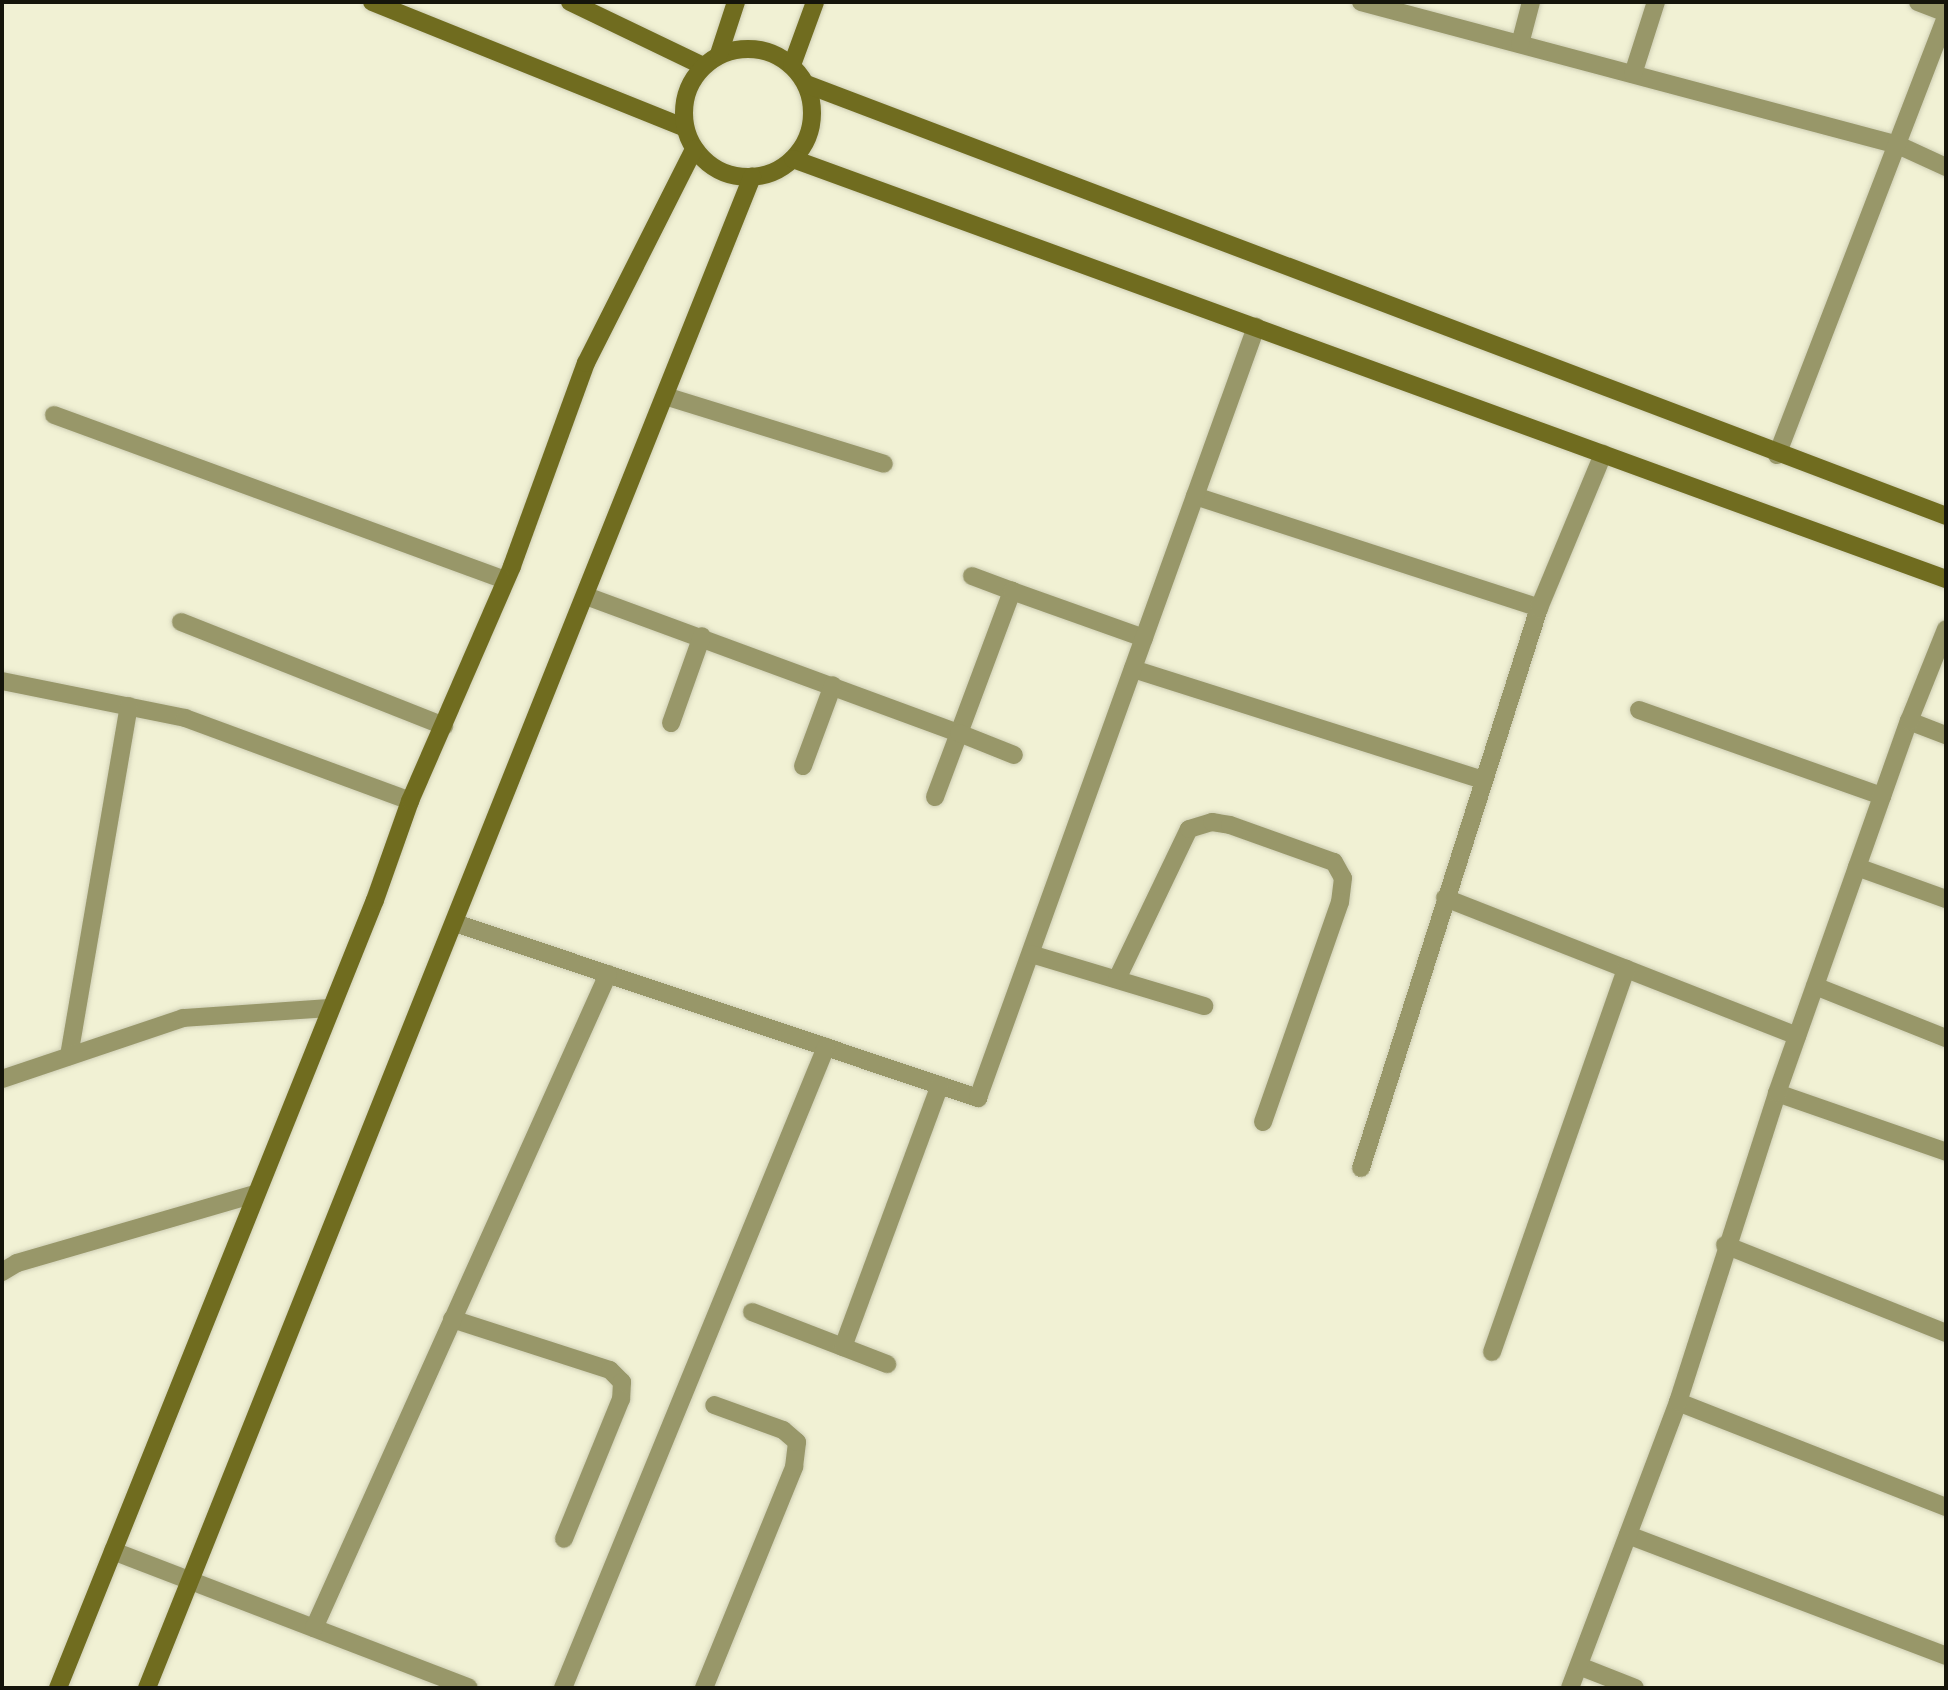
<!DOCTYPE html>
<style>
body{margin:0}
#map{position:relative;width:1948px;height:1690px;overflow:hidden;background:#f1f1d4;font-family:"Varela Round",sans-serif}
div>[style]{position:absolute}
.roads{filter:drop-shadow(0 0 2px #ceceb4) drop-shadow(0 0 2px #ceceb4)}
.lane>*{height:18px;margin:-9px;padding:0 9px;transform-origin:9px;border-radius:9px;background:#989769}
.street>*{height:18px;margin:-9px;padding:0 9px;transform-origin:9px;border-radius:9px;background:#989769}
.secondary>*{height:18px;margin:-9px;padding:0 9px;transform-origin:9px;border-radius:9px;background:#706c1f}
.secondary>.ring{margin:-9px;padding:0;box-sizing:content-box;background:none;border:18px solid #706c1f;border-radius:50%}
span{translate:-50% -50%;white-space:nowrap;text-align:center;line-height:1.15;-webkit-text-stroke:5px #fff;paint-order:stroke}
.frame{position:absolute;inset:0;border:4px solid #15150b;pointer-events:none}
</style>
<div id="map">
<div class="roads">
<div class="lane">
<div style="left:54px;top:415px;width:480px;rotate:20.1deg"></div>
<div style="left:181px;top:622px;width:283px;rotate:21.6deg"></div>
</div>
<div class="street">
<div style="left:1361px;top:2px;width:556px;rotate:14.91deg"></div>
<div style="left:1898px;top:145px;width:53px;rotate:24.6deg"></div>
<div style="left:1918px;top:2px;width:30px;rotate:21deg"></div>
<div style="left:1520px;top:44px;width:43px;rotate:-75.3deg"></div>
<div style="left:1633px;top:74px;width:76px;rotate:-72.3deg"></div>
<div style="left:665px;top:396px;width:229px;rotate:17.2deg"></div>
<div style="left:1777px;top:455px;width:470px;rotate:-68.9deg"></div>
<div style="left:1195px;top:496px;width:362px;rotate:18deg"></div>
<div style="left:972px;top:576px;width:43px;rotate:20.6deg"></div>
<div style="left:586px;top:596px;width:397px;rotate:20.2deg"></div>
<div style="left:959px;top:733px;width:152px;rotate:-69.5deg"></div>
<div style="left:1012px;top:591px;width:140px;rotate:19.6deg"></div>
<div style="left:1133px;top:669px;width:366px;rotate:17.6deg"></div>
<div style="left:2px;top:681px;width:187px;rotate:11.4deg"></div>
<div style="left:185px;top:718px;width:240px;rotate:20.2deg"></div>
<div style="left:1639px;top:710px;width:258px;rotate:19.5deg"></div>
<div style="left:1909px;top:721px;width:40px;rotate:21deg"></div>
<div style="left:671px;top:723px;width:92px;rotate:-70.4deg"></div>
<div style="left:803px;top:766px;width:86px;rotate:-69.7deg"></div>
<div style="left:935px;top:797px;width:68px;rotate:-69.4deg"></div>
<div style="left:959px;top:733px;width:59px;rotate:21.8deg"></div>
<div style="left:1857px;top:867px;width:95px;rotate:19.8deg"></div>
<div style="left:1445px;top:898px;width:378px;rotate:21.4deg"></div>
<div style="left:455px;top:923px;width:552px;rotate:18.5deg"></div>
<div style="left:978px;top:1098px;width:820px;rotate:-70.17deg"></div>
<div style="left:1031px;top:954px;width:181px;rotate:16.7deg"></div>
<div style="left:1117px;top:979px;width:166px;rotate:-64.4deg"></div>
<div style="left:1189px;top:829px;width:24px;rotate:-17deg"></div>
<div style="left:1212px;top:822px;width:18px;rotate:9deg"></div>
<div style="left:1230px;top:825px;width:110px;rotate:19.6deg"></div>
<div style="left:1334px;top:862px;width:18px;rotate:61deg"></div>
<div style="left:1343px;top:878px;width:24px;rotate:97deg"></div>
<div style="left:1340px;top:902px;width:233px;rotate:109.3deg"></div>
<div style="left:1815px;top:986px;width:141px;rotate:21.7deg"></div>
<div style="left:69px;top:1056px;width:355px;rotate:-80.3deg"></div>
<div style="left:2px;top:1079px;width:191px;rotate:-18.6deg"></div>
<div style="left:183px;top:1018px;width:145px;rotate:-3.9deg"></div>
<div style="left:1777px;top:1093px;width:179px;rotate:19.2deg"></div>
<div style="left:1361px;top:1168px;width:588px;rotate:-72.37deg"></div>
<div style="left:1539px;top:608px;width:167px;rotate:-67.4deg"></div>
<div style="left:1725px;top:1245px;width:238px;rotate:21.7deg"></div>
<div style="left:2px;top:1272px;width:17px;rotate:-31deg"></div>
<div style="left:17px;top:1263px;width:248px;rotate:-16.2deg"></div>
<div style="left:752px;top:1312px;width:145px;rotate:21.1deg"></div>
<div style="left:452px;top:1319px;width:166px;rotate:17.9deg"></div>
<div style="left:610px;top:1370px;width:17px;rotate:45deg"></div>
<div style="left:622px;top:1382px;width:17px;rotate:93deg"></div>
<div style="left:621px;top:1399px;width:151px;rotate:112.2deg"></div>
<div style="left:843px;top:1347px;width:279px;rotate:-69.7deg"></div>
<div style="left:1492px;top:1352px;width:406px;rotate:-70.7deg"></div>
<div style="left:1678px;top:1402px;width:288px;rotate:21.4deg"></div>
<div style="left:1628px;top:1535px;width:340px;rotate:20.8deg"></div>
<div style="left:113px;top:1551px;width:381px;rotate:21deg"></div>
<div style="left:314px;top:1628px;width:717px;rotate:-65.79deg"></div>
<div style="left:1579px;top:1666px;width:60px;rotate:21.4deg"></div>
<div style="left:563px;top:1688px;width:693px;rotate:-67.69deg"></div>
<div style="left:704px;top:1688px;width:239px;rotate:-67.8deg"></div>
<div style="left:794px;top:1467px;width:25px;rotate:-83deg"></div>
<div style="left:797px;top:1442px;width:18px;rotate:-139deg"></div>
<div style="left:783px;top:1430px;width:73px;rotate:-160.1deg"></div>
<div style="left:1570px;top:1688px;width:306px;rotate:-69.3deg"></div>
<div style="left:1678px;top:1402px;width:324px;rotate:-72.2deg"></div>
<div style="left:1777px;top:1093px;width:395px;rotate:-70.5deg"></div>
<div style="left:1909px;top:721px;width:99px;rotate:-68.1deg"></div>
</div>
<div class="secondary">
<div style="left:372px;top:2px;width:337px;rotate:21.9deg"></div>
<div style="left:570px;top:2px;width:148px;rotate:25.7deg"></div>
<div class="ring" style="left:684px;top:49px;width:110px;height:110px"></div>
<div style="left:719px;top:54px;width:55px;rotate:-71.9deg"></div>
<div style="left:792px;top:65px;width:67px;rotate:-69.9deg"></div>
<div style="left:806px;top:84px;width:1219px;rotate:20.75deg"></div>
<div style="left:793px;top:159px;width:1227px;rotate:20.02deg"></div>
<div style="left:58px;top:1688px;width:849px;rotate:-68.09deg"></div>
<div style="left:375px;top:900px;width:105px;rotate:-70.5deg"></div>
<div style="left:410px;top:801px;width:256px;rotate:-66.5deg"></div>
<div style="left:512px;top:566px;width:216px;rotate:-70deg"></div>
<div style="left:586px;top:363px;width:240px;rotate:-63.2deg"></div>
<div style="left:147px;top:1688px;width:1628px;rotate:-68.18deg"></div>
</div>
</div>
<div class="frame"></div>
</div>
